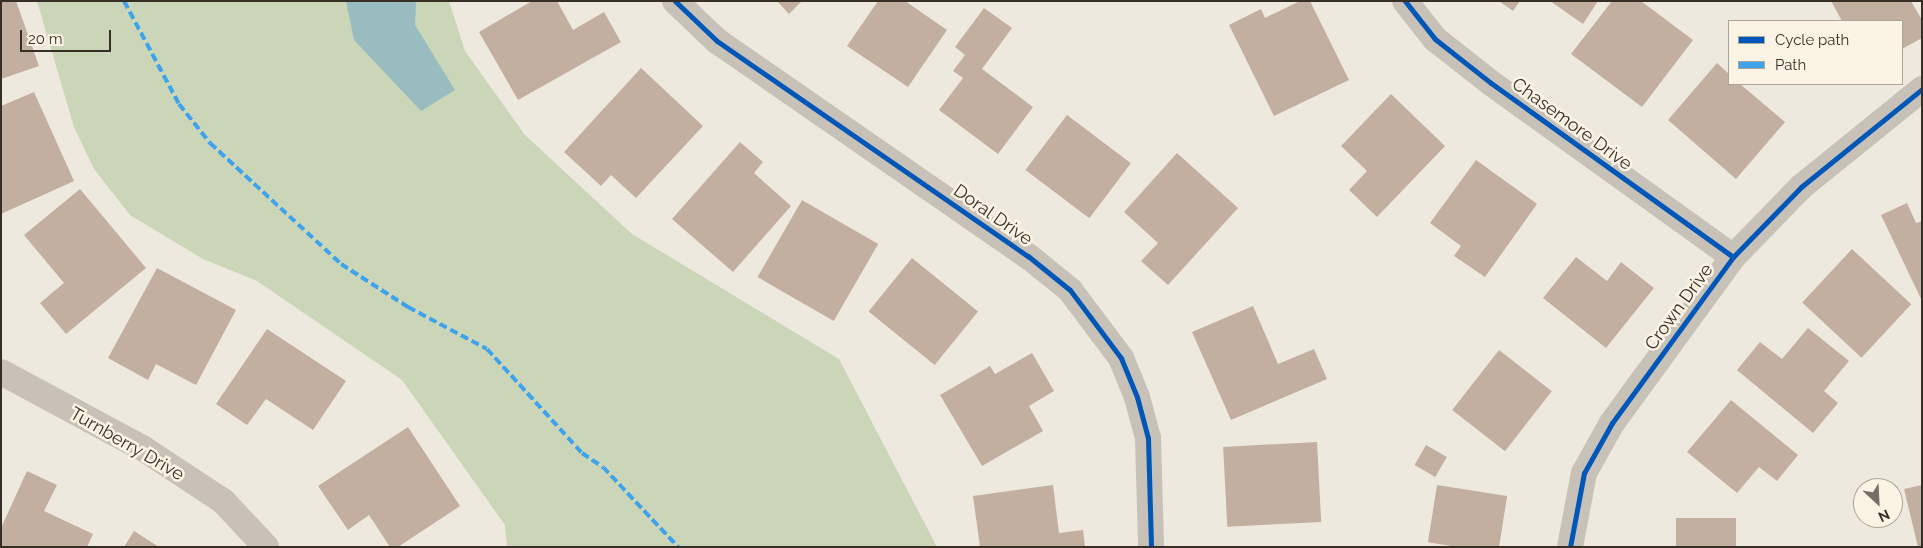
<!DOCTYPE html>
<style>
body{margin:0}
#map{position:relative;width:1923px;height:548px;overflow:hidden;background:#eee9df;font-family:Raleway,sans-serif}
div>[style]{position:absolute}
.green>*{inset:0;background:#cbd5b7}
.water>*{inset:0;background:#99bcc0}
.building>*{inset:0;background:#c3af9f;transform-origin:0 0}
.minor>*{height:26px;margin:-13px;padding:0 13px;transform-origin:13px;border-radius:13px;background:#c7c1b8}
.quiet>*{height:4px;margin-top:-2px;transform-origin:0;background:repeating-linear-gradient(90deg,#3fa3eb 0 8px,transparent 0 12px)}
.cycleway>*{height:5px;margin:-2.5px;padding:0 2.5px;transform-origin:2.5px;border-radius:2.5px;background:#0057b8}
span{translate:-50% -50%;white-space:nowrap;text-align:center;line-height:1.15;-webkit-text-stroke:5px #fbf4e5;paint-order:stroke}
.street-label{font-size:18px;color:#372e26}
.frame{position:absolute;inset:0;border:2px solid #372e26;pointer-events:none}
.legend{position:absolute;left:1728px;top:20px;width:175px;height:65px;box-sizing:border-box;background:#fbf4e5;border:1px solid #ada599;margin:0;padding:6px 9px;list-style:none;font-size:15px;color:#372e26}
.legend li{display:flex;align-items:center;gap:10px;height:25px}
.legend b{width:25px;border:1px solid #ada599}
.north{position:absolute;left:1853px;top:478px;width:50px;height:50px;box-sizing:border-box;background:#fbf4e5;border:1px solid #ada599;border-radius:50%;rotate:155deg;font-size:14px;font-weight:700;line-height:20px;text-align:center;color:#372e26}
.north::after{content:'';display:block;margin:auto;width:18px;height:22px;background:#776f67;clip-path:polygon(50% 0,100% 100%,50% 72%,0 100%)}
.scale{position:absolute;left:20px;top:30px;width:91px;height:22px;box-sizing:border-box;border:2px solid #372e26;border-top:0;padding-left:6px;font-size:15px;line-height:18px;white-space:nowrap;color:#372e26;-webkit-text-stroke:4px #fbf4e5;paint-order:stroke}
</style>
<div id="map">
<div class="green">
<div style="clip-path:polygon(37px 1px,449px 1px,465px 51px,525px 135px,632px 234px,839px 359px,937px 547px,507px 547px,505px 525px,402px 380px,257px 281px,203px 259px,130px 215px,94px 169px,74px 127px)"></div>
</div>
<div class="water">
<div style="clip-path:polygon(346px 1px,416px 1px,415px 25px,455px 90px,421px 111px,354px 40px)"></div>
</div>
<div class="building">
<div style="clip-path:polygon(1px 1px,16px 1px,39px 66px,1px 79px)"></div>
<div style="clip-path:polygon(532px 1px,557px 1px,573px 30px,604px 12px,621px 42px,518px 100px,479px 32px)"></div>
<div style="clip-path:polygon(777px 1px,802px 1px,789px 14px)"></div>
<div style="clip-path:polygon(878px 1px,905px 1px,947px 30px,908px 87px,847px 46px)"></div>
<div style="clip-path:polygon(1300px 1px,1310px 1px,1349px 80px,1274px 116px,1229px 25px,1261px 9px,1265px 18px)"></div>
<div style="clip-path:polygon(1499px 1px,1520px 1px,1513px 11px)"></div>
<div style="clip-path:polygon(1550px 1px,1598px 1px,1583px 24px)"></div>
<div style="clip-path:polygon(1612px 1px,1641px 1px,1693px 40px,1642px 107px,1571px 54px)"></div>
<div style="clip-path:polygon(1831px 1px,1911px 1px,1922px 20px,1922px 38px,1902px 49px,1902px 21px,1842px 21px)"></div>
<div style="clip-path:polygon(984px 8px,1012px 28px,982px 69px,1033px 107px,998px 154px,939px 110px,963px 78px,953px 71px,965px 55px,955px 47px)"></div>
<div style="clip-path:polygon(1717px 63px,1729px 74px,1729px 84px,1740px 84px,1785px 122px,1736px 179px,1668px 120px)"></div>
<div style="clip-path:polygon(641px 68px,703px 126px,636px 198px,611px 175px,601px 186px,564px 152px)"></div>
<div style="clip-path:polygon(34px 92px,74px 181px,1px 214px,1px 106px)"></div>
<div style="clip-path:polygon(1391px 94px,1445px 146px,1377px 217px,1349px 190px,1367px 171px,1341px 146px)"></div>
<div style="left:1067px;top:115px;width:80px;height:69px;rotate:37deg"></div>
<div style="clip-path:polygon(740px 142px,763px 162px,754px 173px,791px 206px,733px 272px,672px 219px)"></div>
<div style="clip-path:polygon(1177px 153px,1238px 208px,1168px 285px,1141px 261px,1158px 243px,1124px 212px)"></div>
<div style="clip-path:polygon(1476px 160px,1537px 204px,1485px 277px,1454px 256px,1461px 246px,1430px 223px)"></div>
<div style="clip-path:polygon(80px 189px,146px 268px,66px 334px,40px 303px,64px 283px,24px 235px)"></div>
<div style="left:802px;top:200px;width:88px;height:89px;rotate:30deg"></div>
<div style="clip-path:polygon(1907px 203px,1916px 223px,1922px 221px,1922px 301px,1881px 215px)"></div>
<div style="left:1852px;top:249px;width:81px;height:73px;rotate:43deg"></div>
<div style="clip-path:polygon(1576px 257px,1607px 281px,1621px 262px,1654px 288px,1606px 348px,1543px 298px)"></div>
<div style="left:912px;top:258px;width:85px;height:69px;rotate:39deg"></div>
<div style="clip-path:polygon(157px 268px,236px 310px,196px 385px,156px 364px,148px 380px,108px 358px)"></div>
<div style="clip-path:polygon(1253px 306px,1278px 364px,1314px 349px,1327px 379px,1231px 420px,1192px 332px)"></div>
<div style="clip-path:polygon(1808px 328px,1849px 361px,1824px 391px,1838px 403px,1813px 433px,1737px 370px,1760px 342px,1782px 359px)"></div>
<div style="clip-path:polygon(267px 329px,346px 381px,313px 430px,266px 399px,247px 425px,216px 404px)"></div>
<div style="left:1499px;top:350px;width:67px;height:76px;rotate:38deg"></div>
<div style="clip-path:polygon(1032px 353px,1054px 391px,1029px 406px,1043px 431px,982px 466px,940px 395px,990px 366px,995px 374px)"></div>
<div style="clip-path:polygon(1731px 400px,1798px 455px,1777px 481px,1759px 467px,1737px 493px,1687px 452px)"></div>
<div style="clip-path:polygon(408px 427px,460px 506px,398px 547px,390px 547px,369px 515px,348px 530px,318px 486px)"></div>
<div style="left:1317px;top:442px;width:80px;height:94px;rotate:87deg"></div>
<div style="left:1426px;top:445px;width:24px;height:23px;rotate:30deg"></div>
<div style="clip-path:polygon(27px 471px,57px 485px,44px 511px,93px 534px,87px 547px,1px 547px,1px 528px)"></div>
<div style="clip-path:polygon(1053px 485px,1059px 533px,1083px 530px,1085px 547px,980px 547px,973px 496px)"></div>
<div style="left:1437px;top:485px;width:71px;height:58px;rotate:9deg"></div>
<div style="clip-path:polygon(1922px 485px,1922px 547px,1918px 547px,1904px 489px)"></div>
<div style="left:1676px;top:518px;width:60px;height:29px"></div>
<div style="clip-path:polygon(134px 531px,159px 547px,124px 547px)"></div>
</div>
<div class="minor">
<div style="left:675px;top:1px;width:58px;rotate:43.6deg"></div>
<div style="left:717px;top:41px;width:378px;rotate:34.7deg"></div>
<div style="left:1028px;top:256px;width:54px;rotate:39deg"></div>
<div style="left:1070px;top:290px;width:85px;rotate:53.1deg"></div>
<div style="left:1121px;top:358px;width:42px;rotate:67.7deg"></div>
<div style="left:1137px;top:397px;width:42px;rotate:75deg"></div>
<div style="left:1148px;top:438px;width:109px;rotate:88.4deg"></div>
<div style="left:1405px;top:1px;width:48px;rotate:51.7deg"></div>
<div style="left:1435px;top:39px;width:71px;rotate:38.2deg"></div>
<div style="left:1491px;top:83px;width:298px;rotate:35.7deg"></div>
<div style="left:1px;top:372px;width:162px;rotate:28.3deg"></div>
<div style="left:144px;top:449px;width:95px;rotate:33.4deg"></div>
<div style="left:223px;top:501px;width:63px;rotate:46.9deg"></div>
<div style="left:1570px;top:547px;width:75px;rotate:-79.3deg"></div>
<div style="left:1584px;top:473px;width:57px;rotate:-60.8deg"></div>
<div style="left:1612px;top:423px;width:205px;rotate:-53.9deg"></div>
<div style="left:1733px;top:257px;width:98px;rotate:-45.8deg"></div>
<div style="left:1801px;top:187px;width:156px;rotate:-39deg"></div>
</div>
<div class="quiet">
<div style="left:124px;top:1px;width:117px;rotate:61.9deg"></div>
<div style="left:179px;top:104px;width:50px;rotate:51.5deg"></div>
<div style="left:210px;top:143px;width:178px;rotate:42.7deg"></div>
<div style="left:341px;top:264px;width:80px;rotate:32.7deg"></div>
<div style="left:408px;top:307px;width:89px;rotate:28deg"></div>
<div style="left:487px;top:349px;width:141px;rotate:47.6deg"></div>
<div style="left:582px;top:453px;width:25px;rotate:34deg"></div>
<div style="left:603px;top:467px;width:110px;rotate:46.8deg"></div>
</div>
<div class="cycleway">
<div style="left:675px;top:1px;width:58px;rotate:43.6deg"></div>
<div style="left:717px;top:41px;width:378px;rotate:34.7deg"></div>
<div style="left:1028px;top:256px;width:54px;rotate:39deg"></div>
<div style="left:1070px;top:290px;width:85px;rotate:53.1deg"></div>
<div style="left:1121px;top:358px;width:42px;rotate:67.7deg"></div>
<div style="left:1137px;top:397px;width:42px;rotate:75deg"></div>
<div style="left:1148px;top:438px;width:109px;rotate:88.4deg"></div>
<div style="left:1405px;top:1px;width:48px;rotate:51.7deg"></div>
<div style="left:1435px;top:39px;width:71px;rotate:38.2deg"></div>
<div style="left:1491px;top:83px;width:298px;rotate:35.7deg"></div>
<div style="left:1570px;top:547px;width:75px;rotate:-79.3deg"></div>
<div style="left:1584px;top:473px;width:57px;rotate:-60.8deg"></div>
<div style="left:1612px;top:423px;width:205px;rotate:-53.9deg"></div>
<div style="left:1733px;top:257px;width:98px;rotate:-45.8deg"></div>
<div style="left:1801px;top:187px;width:156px;rotate:-39deg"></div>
</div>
<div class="street-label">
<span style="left:1572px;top:124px;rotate:36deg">Chasemore Drive</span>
<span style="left:993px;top:215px;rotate:35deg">Doral Drive</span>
<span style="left:1679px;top:307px;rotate:-54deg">Crown Drive</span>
<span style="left:127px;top:444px;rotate:30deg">Turnberry Drive</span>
</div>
<div class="frame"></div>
<ul class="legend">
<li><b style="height:6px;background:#0057b8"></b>Cycle path</li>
<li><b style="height:6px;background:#3fa3eb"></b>Path</li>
</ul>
<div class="north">N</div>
<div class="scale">20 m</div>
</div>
